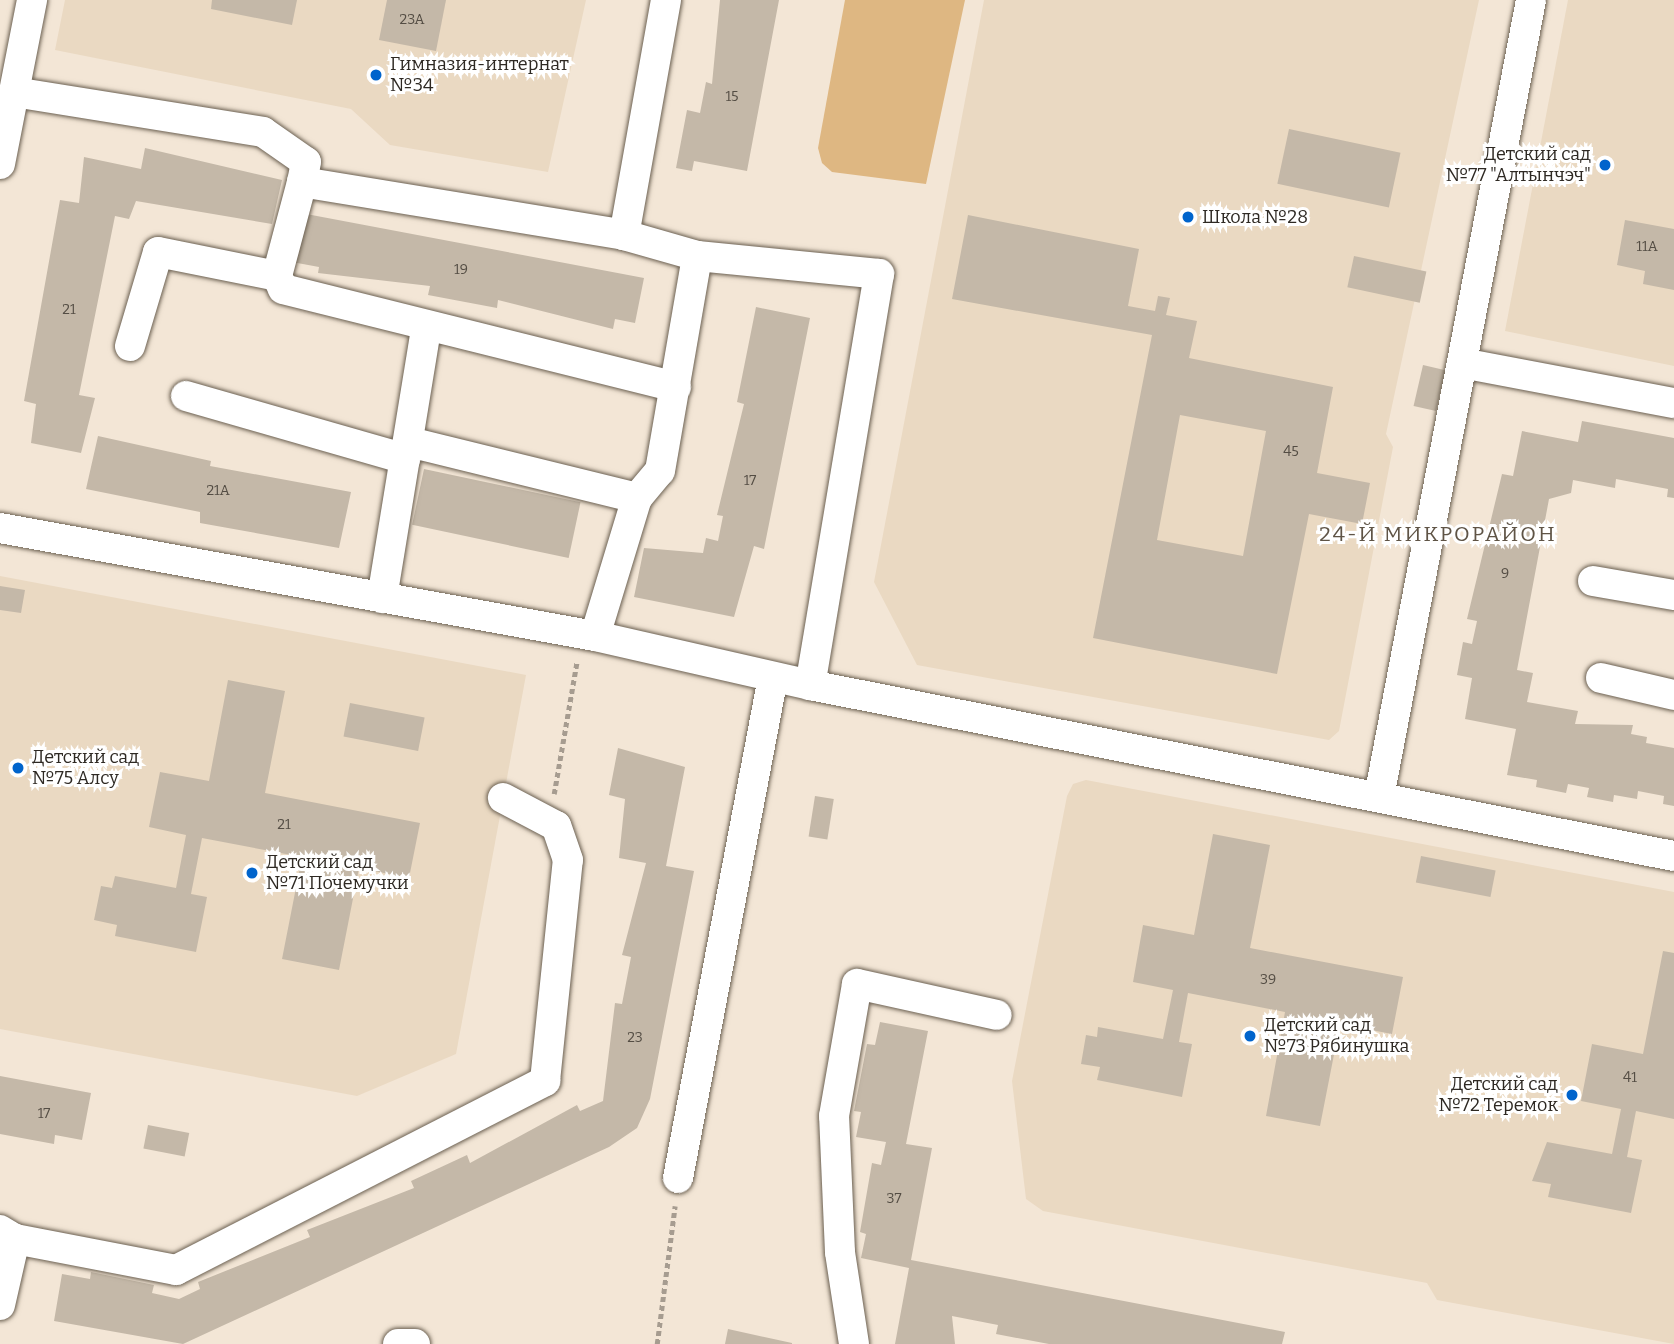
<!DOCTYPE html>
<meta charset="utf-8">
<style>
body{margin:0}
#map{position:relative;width:1674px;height:1344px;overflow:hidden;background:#f3e6d6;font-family:Bitter,serif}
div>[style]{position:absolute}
.built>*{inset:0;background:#ead9c2}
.green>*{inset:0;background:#deb782}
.building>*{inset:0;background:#c4b8a8;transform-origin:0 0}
.path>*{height:4.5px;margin-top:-2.25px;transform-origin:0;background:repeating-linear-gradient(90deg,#a69c90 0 5px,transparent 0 8.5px)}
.roads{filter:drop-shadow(0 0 2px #6b6051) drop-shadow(0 0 2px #6b6051)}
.minor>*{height:30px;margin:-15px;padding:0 15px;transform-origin:15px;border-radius:15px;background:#fff}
.dots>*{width:19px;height:19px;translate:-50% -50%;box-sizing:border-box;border:4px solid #fff;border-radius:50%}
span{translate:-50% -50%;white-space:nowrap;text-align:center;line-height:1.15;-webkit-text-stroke:6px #fff;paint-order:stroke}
.number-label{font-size:14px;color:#544d44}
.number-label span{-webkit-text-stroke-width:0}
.poi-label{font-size:18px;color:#2e2923}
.left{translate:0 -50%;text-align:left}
.right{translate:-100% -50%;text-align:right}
.quarter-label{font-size:21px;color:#5f5446;letter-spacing:2px}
</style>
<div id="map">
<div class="built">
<div style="clip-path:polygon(65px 0,586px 0,548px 172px,390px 145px,351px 109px,55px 50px)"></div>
<div style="clip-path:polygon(984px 0,1479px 0,1386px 434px,1393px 447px,1339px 731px,1329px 740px,917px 665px,874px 582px)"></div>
<div style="clip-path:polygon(1568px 0,1674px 0,1674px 366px,1505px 331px)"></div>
<div style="clip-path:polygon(0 576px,526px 675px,456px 1054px,357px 1096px,0 1029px)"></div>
<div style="clip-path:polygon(1086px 780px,1674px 892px,1674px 1344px,1437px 1300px,1427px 1283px,1043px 1211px,1026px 1199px,1012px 1081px,1067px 796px,1073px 784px)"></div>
</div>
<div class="green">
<div style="clip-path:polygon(845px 0,965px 0,926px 184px,832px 172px,822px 163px,818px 148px)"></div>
</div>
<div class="building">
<div style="clip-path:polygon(212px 0,297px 0,292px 25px,211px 9px)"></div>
<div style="clip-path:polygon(387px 0,446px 0,436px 51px,379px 40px)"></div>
<div style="clip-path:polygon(720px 0,779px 0,747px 171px,694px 161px,692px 171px,676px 168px,687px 110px,700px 113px,706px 82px,712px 84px)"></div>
<div style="left:1289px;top:129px;width:114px;height:56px;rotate:12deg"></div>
<div style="clip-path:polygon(145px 148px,282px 180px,272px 224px,136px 201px,129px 219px,115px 216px,79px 395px,95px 398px,81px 453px,31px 443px,36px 404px,24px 401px,60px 200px,79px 203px,84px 157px,141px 169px)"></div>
<div style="clip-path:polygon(301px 213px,644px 278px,635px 323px,615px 319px,613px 329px,498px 300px,497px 308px,428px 295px,430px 286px,318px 273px,319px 267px,292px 262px)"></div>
<div style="clip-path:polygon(evenodd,968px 215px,1139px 249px,1128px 306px,1155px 311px,1158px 296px,1170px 298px,1166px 315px,1197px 321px,1189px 358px,1333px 387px,1317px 473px,1370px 483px,1362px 524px,1309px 514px,1277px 674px,1093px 638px,1152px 335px,952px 299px,968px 215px,1180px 415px,1266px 431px,1243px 556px,1157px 540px,1180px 415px)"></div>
<div style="clip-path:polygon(1625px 220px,1674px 229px,1674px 290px,1643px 284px,1645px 271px,1617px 265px)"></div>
<div style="left:1354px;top:256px;width:74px;height:32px;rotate:12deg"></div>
<div style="clip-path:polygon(756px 307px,810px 318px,764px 549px,754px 546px,734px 617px,634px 597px,644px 548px,703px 553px,706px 538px,718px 541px,723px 516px,717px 515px,744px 404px,737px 402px)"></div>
<div style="left:1423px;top:365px;width:23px;height:42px;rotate:13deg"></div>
<div style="clip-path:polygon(1582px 421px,1674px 438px,1674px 498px,1667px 497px,1668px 489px,1616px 479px,1615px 488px,1573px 480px,1571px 493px,1549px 499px,1517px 670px,1533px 673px,1527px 702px,1578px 711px,1575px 724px,1633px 725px,1631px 734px,1647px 737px,1646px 743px,1674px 748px,1674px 806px,1663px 804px,1664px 796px,1638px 791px,1637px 799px,1614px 795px,1613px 802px,1587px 797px,1589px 788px,1568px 784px,1566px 793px,1536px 787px,1537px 780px,1507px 775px,1516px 729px,1465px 719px,1472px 678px,1457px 675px,1463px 642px,1472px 644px,1477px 621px,1467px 619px,1502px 474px,1513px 476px,1522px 431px,1578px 442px)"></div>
<div style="clip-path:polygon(98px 436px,211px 461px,210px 466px,351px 492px,339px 548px,200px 523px,200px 512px,86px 489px)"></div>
<div style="left:424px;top:469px;width:160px;height:57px;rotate:12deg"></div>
<div style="clip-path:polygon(0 586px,25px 590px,21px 613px,0 610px)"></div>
<div style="clip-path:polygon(228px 680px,285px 691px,265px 793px,420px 823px,409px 878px,359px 868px,339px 970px,282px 959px,302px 857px,202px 838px,191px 894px,207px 897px,196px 952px,115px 936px,117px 925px,94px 920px,101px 886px,112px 888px,115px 876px,176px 888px,186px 835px,149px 827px,160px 772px,209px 781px)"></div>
<div style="left:350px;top:703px;width:76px;height:34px;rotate:11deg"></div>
<div style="clip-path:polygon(618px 748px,685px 767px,666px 866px,694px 871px,650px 1099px,637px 1128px,609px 1147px,183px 1344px,54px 1321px,62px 1274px,90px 1279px,91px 1272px,154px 1285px,152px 1293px,179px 1299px,200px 1289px,198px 1282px,310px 1237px,307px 1230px,414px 1188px,411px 1181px,467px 1155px,470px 1163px,577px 1105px,580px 1111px,603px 1101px,615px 1003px,622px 1004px,631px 957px,622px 955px,646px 863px,619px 858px,625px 799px,609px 795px)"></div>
<div style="left:815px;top:796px;width:19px;height:41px;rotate:9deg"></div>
<div style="clip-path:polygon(1213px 834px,1270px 845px,1250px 948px,1403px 977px,1392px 1034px,1340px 1024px,1320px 1126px,1266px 1116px,1285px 1012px,1188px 993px,1179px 1042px,1192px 1044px,1182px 1097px,1097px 1080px,1100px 1067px,1081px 1064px,1086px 1035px,1097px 1037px,1098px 1027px,1163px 1039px,1173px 990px,1133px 982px,1143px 925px,1194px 935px)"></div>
<div style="left:1421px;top:856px;width:76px;height:27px;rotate:11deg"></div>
<div style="clip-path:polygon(1663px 951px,1674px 953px,1674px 1119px,1636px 1111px,1627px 1157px,1642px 1160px,1631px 1213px,1548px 1197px,1551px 1184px,1532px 1181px,1547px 1142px,1612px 1154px,1621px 1109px,1581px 1101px,1592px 1044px,1643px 1054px)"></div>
<div style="clip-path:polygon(880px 1022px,928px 1031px,906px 1144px,932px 1148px,911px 1260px,1285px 1332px,1282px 1344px,1049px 1344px,996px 1334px,998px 1325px,952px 1316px,955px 1344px,895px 1344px,909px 1268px,861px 1258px,866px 1234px,860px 1232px,872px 1163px,881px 1165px,886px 1142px,856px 1137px,861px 1112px,854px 1111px,867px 1044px,875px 1045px)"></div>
<div style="clip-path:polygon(0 1076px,91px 1093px,82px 1140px,55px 1135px,54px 1144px,0 1134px)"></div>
<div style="left:148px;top:1125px;width:42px;height:24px;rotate:11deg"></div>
<div style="clip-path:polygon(728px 1329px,792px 1343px,792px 1344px,725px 1344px)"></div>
</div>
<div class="path">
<div style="left:554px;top:794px;width:135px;rotate:-80.2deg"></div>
<div style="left:657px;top:1344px;width:139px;rotate:-82.6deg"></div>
</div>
<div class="roads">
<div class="minor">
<div style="left:666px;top:0;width:239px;rotate:100.1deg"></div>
<div style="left:624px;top:235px;width:76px;rotate:16deg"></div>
<div style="left:14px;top:92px;width:94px;rotate:-78.9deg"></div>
<div style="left:0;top:164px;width:73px;rotate:-79deg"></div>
<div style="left:14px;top:92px;width:252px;rotate:9.1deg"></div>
<div style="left:263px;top:132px;width:52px;rotate:34.9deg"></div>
<div style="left:306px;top:162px;width:20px;rotate:101deg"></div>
<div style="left:302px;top:182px;width:326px;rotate:9.3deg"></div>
<div style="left:277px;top:276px;width:97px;rotate:-75.1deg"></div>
<div style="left:130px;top:346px;width:98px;rotate:-73.4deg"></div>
<div style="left:158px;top:252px;width:121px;rotate:11.4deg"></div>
<div style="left:277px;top:276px;width:14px;rotate:65deg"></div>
<div style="left:283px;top:289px;width:405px;rotate:14deg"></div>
<div style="left:1462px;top:363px;width:216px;rotate:10.7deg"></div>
<div style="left:186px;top:396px;width:228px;rotate:16deg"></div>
<div style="left:409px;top:442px;width:235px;rotate:13.8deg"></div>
<div style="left:0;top:528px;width:605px;rotate:10.29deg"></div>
<div style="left:595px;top:636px;width:221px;rotate:12.8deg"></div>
<div style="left:810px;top:685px;width:881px;rotate:11.2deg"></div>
<div style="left:1593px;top:581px;width:82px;rotate:9.8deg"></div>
<div style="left:382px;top:598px;width:274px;rotate:-80.7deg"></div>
<div style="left:595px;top:636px;width:144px;rotate:-73.1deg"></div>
<div style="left:637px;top:498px;width:35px;rotate:-50deg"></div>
<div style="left:660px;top:471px;width:218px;rotate:-80.2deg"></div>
<div style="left:697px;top:256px;width:183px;rotate:5.6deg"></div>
<div style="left:879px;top:274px;width:417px;rotate:99.5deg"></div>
<div style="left:1601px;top:678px;width:75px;rotate:13.1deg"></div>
<div style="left:1379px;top:797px;width:811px;rotate:-79.2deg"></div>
<div style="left:678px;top:1178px;width:510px;rotate:-79.26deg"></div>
<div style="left:0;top:1230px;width:17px;rotate:31deg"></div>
<div style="left:15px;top:1239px;width:164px;rotate:10.9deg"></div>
<div style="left:176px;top:1270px;width:415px;rotate:-27.1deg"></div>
<div style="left:545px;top:1081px;width:222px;rotate:-84.1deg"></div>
<div style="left:568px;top:860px;width:36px;rotate:-109deg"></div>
<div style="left:556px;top:826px;width:60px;rotate:-152.2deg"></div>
<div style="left:0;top:1305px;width:68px;rotate:-77.2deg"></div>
<div style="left:398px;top:1344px;width:17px"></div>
<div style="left:854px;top:1344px;width:93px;rotate:-98.7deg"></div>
<div style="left:840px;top:1252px;width:136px;rotate:-92.5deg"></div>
<div style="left:834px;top:1116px;width:134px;rotate:-80.1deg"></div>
<div style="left:857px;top:984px;width:143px;rotate:12.5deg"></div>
</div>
</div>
<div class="dots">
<div style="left:376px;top:75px;background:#0064cc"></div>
<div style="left:1605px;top:165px;background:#0064cc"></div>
<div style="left:1188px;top:217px;background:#0064cc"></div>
<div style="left:18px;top:768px;background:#0064cc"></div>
<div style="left:252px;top:873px;background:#0064cc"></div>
<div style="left:1250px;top:1036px;background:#0064cc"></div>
<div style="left:1572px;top:1095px;background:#0064cc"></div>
</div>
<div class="number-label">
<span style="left:412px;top:20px">23А</span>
<span style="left:732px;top:97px">15</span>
<span style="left:1647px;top:247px">11А</span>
<span style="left:461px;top:270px">19</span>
<span style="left:69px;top:310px">21</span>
<span style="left:1291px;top:452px">45</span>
<span style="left:750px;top:481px">17</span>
<span style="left:218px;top:491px">21А</span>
<span style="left:1505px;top:574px">9</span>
<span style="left:284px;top:825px">21</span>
<span style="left:1268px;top:980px">39</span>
<span style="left:635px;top:1038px">23</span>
<span style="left:1630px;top:1078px">41</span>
<span style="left:44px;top:1114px">17</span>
<span style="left:894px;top:1199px">37</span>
</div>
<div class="poi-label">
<span class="left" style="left:390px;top:75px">Гимназия-интернат<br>№34</span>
<span class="right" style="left:1591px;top:165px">Детский сад<br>№77 "Алтынчэч"</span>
<span class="left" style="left:1202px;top:217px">Школа №28</span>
<span class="left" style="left:32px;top:768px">Детский сад<br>№75 Алсу</span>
<span class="left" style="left:266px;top:873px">Детский сад<br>№71 Почемучки</span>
<span class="left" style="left:1264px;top:1036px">Детский сад<br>№73 Рябинушка</span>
<span class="right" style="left:1558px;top:1095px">Детский сад<br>№72 Теремок</span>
</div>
<div class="quarter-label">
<span style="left:1438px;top:534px">24-Й МИКРОРАЙОН</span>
</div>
</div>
